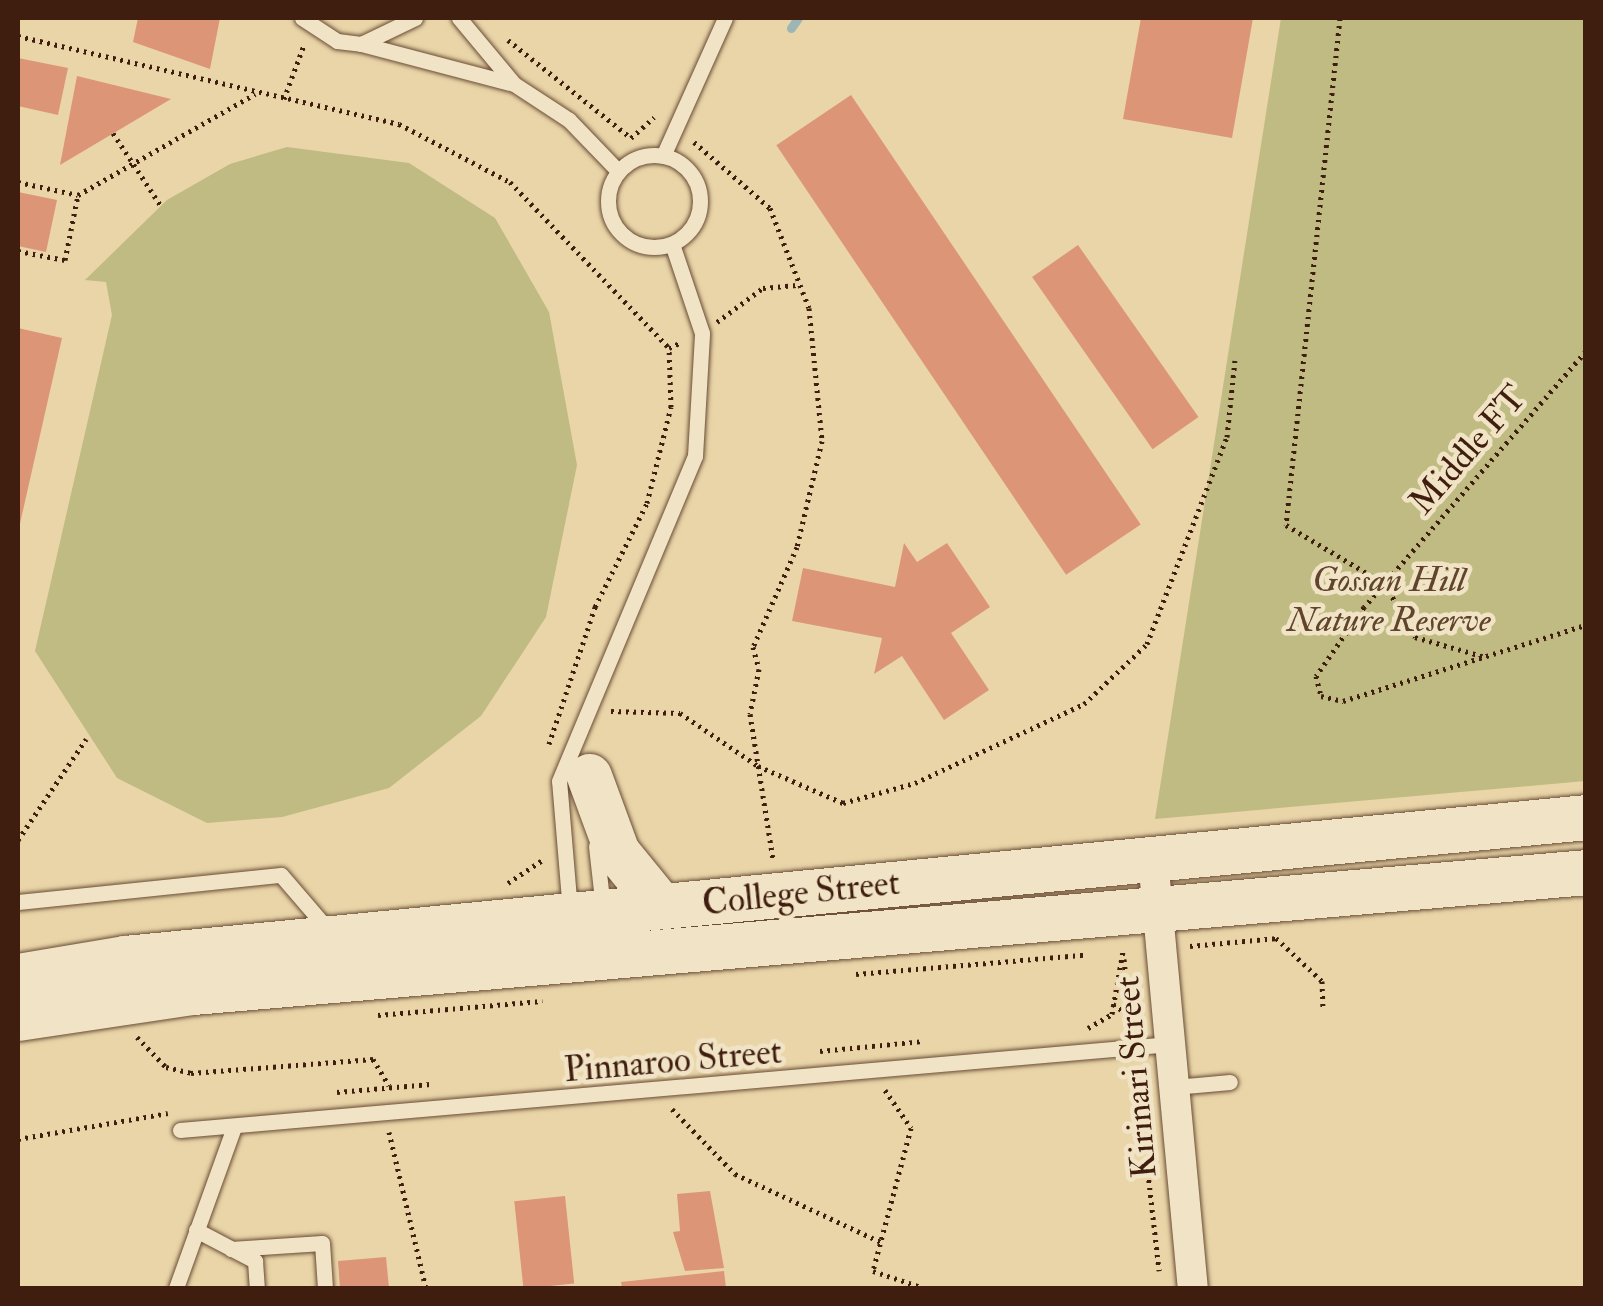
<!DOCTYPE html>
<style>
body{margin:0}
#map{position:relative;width:1603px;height:1306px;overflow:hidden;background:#e9d5a8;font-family:"IM FELL Double Pica",serif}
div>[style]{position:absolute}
.green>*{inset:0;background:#bfbb82}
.stream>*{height:9px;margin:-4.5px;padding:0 4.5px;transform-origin:4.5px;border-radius:4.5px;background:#9db5b4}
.building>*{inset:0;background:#dd9578;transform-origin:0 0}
.path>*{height:5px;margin-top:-2.5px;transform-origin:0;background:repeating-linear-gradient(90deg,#401e0f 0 2.5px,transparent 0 7.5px)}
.roads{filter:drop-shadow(0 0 2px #6a4c35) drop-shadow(0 0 2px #6a4c35)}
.lane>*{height:15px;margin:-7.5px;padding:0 7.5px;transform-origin:7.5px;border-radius:7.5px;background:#f1e4c6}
.lane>.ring{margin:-7.5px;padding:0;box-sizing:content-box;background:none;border:15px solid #f1e4c6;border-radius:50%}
.street>*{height:30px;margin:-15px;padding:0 15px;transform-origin:15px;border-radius:15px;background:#f1e4c6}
.secondary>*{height:45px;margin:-22.5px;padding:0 22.5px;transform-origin:22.5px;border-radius:22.5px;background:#f1e4c6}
span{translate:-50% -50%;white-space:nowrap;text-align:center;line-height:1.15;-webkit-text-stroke:9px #f1e4c6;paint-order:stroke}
.street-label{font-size:35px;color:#401e0f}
.park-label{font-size:35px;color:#60452c;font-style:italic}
.frame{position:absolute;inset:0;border:20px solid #401e0f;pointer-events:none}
</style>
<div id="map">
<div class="green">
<div style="clip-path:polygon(1281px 18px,1585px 18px,1585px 781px,1155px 819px)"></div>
<div style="clip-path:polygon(287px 147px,409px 163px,495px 218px,549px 312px,577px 465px,546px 617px,481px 716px,389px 788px,282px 817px,207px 823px,117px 778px,35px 651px,112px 315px,106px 282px,85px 280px,167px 200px,230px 164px)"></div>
</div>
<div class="stream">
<div style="left:791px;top:28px;width:12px;rotate:-55deg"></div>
</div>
<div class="building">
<div style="clip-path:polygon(138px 18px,220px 18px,210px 69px,133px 42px)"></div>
<div style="clip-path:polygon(1141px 18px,1253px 18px,1232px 138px,1123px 119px)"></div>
<div style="clip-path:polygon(18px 58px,68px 68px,58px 115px,18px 106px)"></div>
<div style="clip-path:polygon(77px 76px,171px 99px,60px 165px)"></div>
<div style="left:851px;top:95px;width:518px;height:90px;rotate:56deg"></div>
<div style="clip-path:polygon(18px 192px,57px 200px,46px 252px,18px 246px)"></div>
<div style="left:1078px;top:245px;width:210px;height:56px;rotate:55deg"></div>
<div style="clip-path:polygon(18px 328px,62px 338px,19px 528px,18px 528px)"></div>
<div style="clip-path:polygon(904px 543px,917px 562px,947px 543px,990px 607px,951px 633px,989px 690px,944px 720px,902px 656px,874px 674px,882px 638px,792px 621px,803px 568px,895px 587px)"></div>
<div style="clip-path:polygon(710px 1191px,724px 1268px,685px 1271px,673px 1232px,680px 1231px,677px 1194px)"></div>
<div style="left:565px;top:1196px;width:88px;height:51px;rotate:84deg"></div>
<div style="clip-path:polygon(386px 1257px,389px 1288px,340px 1288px,338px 1261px)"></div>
<div style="clip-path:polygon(724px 1271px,726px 1288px,622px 1288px,621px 1282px)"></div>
</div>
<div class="path">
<div style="left:1340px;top:18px;width:510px;rotate:96.08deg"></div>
<div style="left:1286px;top:525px;width:115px;rotate:30.8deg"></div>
<div style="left:18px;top:36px;width:391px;rotate:13deg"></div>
<div style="left:399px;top:124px;width:125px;rotate:27.6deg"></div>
<div style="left:510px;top:182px;width:230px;rotate:46.2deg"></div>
<div style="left:508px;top:40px;width:157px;rotate:38.5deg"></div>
<div style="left:631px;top:138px;width:31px;rotate:-42deg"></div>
<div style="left:284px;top:99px;width:58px;rotate:-69.7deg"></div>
<div style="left:113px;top:133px;width:87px;rotate:56.7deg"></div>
<div style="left:694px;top:142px;width:101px;rotate:41deg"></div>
<div style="left:770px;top:208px;width:107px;rotate:68.7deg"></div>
<div style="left:809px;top:308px;width:134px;rotate:84.4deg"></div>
<div style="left:822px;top:441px;width:109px;rotate:103.3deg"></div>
<div style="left:797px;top:547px;width:109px;rotate:113.7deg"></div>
<div style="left:753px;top:647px;width:23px;rotate:75deg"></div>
<div style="left:759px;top:669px;width:46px;rotate:101.3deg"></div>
<div style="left:750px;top:714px;width:147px;rotate:81deg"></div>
<div style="left:18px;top:182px;width:61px;rotate:12.2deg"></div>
<div style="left:78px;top:195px;width:204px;rotate:-29.7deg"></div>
<div style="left:18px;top:251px;width:48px;rotate:10.8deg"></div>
<div style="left:65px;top:260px;width:66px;rotate:-78.7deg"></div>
<div style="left:717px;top:322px;width:57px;rotate:-36.5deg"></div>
<div style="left:763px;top:288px;width:34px;rotate:-5deg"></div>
<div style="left:1586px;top:351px;width:339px;rotate:130.9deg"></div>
<div style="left:1364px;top:607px;width:84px;rotate:124.8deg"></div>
<div style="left:1316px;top:676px;width:21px;rotate:76deg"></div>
<div style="left:1321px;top:696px;width:23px;rotate:13deg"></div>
<div style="left:1343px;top:701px;width:255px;rotate:-17.4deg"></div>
<div style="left:1385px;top:584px;width:61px;rotate:60.5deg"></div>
<div style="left:1415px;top:637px;width:70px;rotate:15.8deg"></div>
<div style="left:611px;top:711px;width:69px;rotate:1.7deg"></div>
<div style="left:680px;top:713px;width:94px;rotate:34.2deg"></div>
<div style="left:758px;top:766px;width:93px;rotate:23.5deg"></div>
<div style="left:843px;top:803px;width:75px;rotate:-15.5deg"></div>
<div style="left:915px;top:783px;width:187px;rotate:-25.1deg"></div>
<div style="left:1084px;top:704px;width:87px;rotate:-43.6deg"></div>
<div style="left:1147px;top:644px;width:222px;rotate:-68.9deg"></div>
<div style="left:1227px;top:437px;width:77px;rotate:-84.1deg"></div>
<div style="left:549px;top:744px;width:145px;rotate:-71.4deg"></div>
<div style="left:595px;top:607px;width:116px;rotate:-63.4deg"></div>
<div style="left:647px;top:503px;width:99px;rotate:-76deg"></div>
<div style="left:671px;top:407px;width:59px;rotate:-91.9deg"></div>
<div style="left:669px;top:348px;width:14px;rotate:-25deg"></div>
<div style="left:18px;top:840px;width:122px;rotate:-56deg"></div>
<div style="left:508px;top:883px;width:43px;rotate:-33.7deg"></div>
<div style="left:1276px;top:938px;width:63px;rotate:43.1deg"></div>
<div style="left:1322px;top:981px;width:28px;rotate:88deg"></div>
<div style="left:1190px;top:946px;width:88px;rotate:-5.2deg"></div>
<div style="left:1124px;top:959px;width:69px;rotate:84.2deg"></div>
<div style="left:856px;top:974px;width:229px;rotate:-4.8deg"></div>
<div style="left:1113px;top:1004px;width:21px;rotate:35deg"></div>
<div style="left:378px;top:1015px;width:165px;rotate:-4.9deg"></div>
<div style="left:1088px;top:1028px;width:28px;rotate:-30deg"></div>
<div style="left:1112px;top:1014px;width:64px;rotate:-80.1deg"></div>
<div style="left:137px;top:1037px;width:42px;rotate:46deg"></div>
<div style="left:166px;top:1067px;width:26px;rotate:13deg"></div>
<div style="left:191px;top:1073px;width:183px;rotate:-4.4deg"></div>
<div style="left:373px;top:1059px;width:31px;rotate:59deg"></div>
<div style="left:820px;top:1051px;width:103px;rotate:-5.5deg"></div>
<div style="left:1136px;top:1068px;width:204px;rotate:83.5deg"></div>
<div style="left:885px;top:1090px;width:46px;rotate:55.6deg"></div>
<div style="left:911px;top:1128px;width:148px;rotate:104.9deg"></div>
<div style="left:873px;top:1271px;width:54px;rotate:18.4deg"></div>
<div style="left:337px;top:1092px;width:94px;rotate:-4.9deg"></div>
<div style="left:672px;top:1109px;width:91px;rotate:45.9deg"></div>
<div style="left:735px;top:1174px;width:161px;rotate:25deg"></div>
<div style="left:389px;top:1132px;width:160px;rotate:76.7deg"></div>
<div style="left:18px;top:1139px;width:152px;rotate:-9.8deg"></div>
</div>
<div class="roads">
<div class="lane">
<div style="left:302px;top:18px;width:42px;rotate:33.3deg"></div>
<div style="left:337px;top:41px;width:24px;rotate:7deg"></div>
<div style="left:361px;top:44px;width:60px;rotate:-25.7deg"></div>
<div style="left:459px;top:18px;width:86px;rotate:50.2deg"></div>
<div style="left:514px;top:84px;width:66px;rotate:33.2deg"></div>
<div style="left:569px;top:120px;width:71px;rotate:46.1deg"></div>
<div style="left:361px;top:44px;width:154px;rotate:14.7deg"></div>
<div class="ring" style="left:608px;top:155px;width:77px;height:77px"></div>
<div style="left:663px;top:156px;width:151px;rotate:-65.8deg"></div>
<div style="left:596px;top:846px;width:62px;rotate:83.6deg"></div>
<div style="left:18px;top:902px;width:264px;rotate:-5.9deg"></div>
<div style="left:281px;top:875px;width:75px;rotate:49.3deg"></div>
<div style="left:570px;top:911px;width:130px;rotate:-94.8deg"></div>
<div style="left:559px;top:781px;width:352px;rotate:-67.3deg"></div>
<div style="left:695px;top:456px;width:123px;rotate:-86.7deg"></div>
<div style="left:702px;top:333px;width:94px;rotate:-108.6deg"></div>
<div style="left:1174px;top:1087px;width:56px;rotate:-5.1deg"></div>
<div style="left:180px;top:1130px;width:994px;rotate:-4.96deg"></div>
<div style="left:196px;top:1230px;width:67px;rotate:27.7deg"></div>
<div style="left:255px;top:1261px;width:27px;rotate:86deg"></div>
<div style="left:231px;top:1249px;width:91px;rotate:-3.8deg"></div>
<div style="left:322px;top:1243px;width:45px;rotate:86.2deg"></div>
<div style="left:176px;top:1288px;width:168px;rotate:-70.2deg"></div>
</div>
<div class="street">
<div style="left:1153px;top:859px;width:431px;rotate:84.7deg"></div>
</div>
<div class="secondary">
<div style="left:589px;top:776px;width:81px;rotate:69.8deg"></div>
<div style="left:617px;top:852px;width:70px;rotate:50.8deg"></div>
<div style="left:18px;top:976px;width:109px;rotate:-9.5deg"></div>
<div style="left:125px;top:958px;width:1468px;rotate:-5.51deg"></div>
<div style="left:18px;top:1018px;width:177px;rotate:-8.5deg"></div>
<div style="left:193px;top:992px;width:1398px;rotate:-4.92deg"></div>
</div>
</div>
<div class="street-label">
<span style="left:1468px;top:450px;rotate:-49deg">Middle FT</span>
<span style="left:801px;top:893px;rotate:-6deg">College Street</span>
<span style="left:673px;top:1061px;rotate:-5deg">Pinnaroo Street</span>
<span style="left:1136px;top:1077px;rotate:-95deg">Kirinari Street</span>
</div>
<div class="park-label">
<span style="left:1389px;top:600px">Gossan Hill<br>Nature Reserve</span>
</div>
<div class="frame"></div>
</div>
